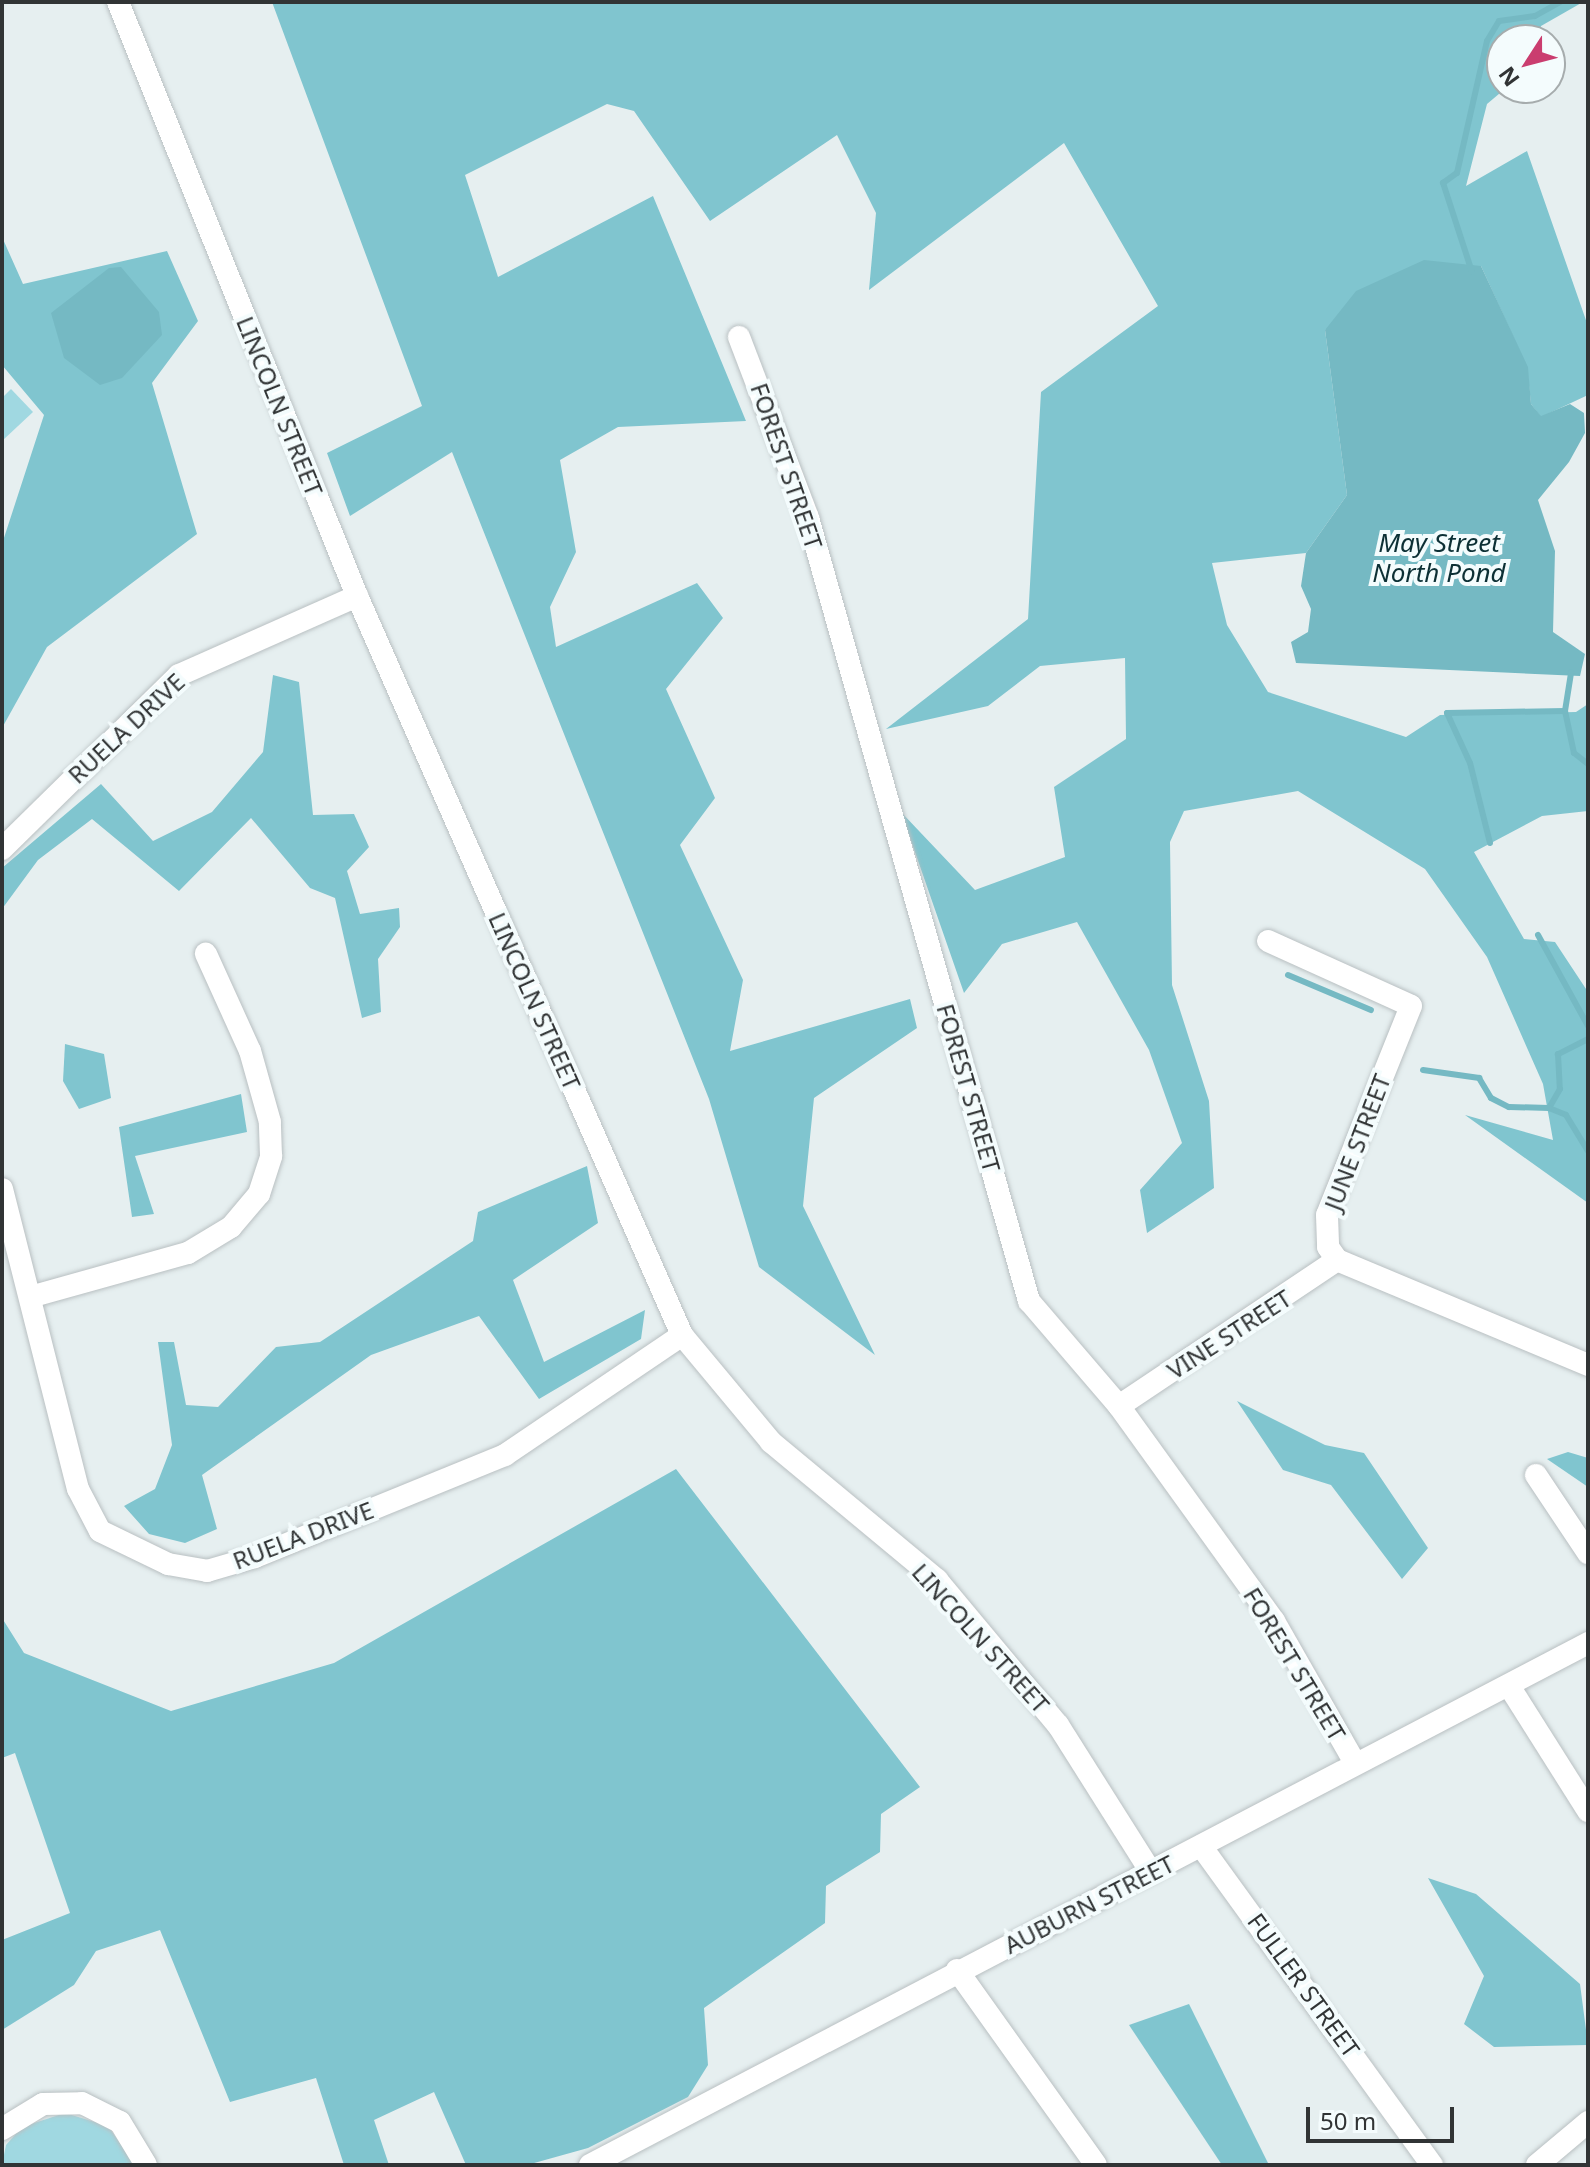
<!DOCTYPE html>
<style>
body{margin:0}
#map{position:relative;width:1590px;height:2167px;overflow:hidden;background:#e6eff0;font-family:"Noto Sans",sans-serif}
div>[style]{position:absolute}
.green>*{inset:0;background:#a0d8e1}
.forest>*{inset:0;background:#80c5cf}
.water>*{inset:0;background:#75b9c3}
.stream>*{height:6px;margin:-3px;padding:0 3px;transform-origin:3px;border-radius:3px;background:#75b9c3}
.roads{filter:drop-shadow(0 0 2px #b9c0c2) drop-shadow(0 0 2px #b9c0c2)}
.minor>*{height:22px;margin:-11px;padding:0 11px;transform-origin:11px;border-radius:11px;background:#fff}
span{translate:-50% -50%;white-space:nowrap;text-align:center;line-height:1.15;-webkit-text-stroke:8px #f4fcfd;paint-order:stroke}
.street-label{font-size:24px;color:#313435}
.water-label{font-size:26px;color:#0d3035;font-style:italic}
.frame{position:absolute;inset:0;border:4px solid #313435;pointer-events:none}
.north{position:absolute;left:1486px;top:24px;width:80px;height:80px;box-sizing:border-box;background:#f4fcfd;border:2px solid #a6acad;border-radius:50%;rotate:234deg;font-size:22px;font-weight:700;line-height:32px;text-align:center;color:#313435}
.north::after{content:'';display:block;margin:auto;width:28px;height:36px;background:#ca3d6f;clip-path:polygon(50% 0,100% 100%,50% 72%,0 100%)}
.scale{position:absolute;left:1306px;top:2107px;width:148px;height:36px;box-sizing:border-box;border:4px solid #313435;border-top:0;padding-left:10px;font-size:24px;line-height:28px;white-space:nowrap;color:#313435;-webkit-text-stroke:6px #f4fcfd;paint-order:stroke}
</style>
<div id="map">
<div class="green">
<div style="clip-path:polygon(11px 389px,33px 412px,2px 441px,2px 398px)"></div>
<div style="clip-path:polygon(65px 2113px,108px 2126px,135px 2165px,2px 2165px,6px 2145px,22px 2127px)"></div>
</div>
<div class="forest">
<div style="clip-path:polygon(272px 2px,1583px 2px,1541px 26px,1537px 40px,1502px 40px,1506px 88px,1487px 104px,1466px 186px,1527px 151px,1588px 326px,1588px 395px,1541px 417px,1531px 404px,1527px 367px,1481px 266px,1325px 330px,1347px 495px,1306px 553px,1212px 563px,1227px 625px,1268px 692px,1406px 737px,1440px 715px,1576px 712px,1588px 704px,1588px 811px,1542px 816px,1474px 852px,1524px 939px,1555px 942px,1588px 992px,1588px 1203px,1465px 1115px,1553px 1140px,1543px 1084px,1487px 957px,1425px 869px,1298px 791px,1184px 811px,1170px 842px,1172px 985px,1209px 1101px,1214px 1188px,1147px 1233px,1140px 1190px,1182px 1143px,1149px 1050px,1077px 922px,1002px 944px,964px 993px,901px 812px,975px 890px,1065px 857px,1054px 787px,1126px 739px,1125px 658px,1040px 666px,988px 706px,886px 729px,1028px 619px,1041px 392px,1158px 306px,1064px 143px,869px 290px,876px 213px,837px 135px,710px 221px,634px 111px,607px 104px,465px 175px,498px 277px,653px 196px,746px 421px,618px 427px,560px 460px,576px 552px,550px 607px,556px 647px,697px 583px,723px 618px,666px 689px,715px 798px,680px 845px,743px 980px,730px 1051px,910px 999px,917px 1028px,814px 1098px,803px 1206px,875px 1355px,759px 1267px,709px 1099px,452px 452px,350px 516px,327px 453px,422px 406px)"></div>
<div style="clip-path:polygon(2px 237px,23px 284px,167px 251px,198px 321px,152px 383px,197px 534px,47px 647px,2px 728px,2px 544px,44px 415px,2px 365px)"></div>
<div style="clip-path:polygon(273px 675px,299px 682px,313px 815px,354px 814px,369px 847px,347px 871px,360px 914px,399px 908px,400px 927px,378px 959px,381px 1012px,362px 1018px,335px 898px,310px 888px,251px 818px,179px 891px,92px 819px,38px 860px,2px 909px,2px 868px,101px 784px,153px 841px,212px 812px,263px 752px)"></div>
<div style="clip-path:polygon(65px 1044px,104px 1054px,111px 1098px,79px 1109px,63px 1081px)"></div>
<div style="clip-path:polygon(241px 1094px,247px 1132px,135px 1156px,154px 1214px,132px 1217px,119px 1127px)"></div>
<div style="clip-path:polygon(587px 1166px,598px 1223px,513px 1280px,544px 1362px,645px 1310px,641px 1339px,539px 1399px,479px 1316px,371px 1355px,202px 1475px,217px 1529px,185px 1543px,149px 1534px,124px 1506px,155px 1489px,172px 1445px,158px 1342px,174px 1342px,186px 1405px,218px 1407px,276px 1347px,320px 1342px,473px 1241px,478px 1212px)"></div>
<div style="clip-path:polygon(1237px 1401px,1325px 1445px,1364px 1453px,1428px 1548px,1402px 1579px,1331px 1485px,1283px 1470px)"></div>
<div style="clip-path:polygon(1568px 1452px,1588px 1458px,1588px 1487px,1547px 1459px)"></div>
<div style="clip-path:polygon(676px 1469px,920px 1787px,881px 1814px,880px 1852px,826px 1886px,825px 1923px,704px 2008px,708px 2065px,688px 2097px,588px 2148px,527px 2165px,466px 2165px,434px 2092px,374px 2120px,389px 2165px,344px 2165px,316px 2078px,230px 2102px,160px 1930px,96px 1951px,74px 1985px,2px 2030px,2px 1940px,70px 1913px,15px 1753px,2px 1758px,2px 1618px,24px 1653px,171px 1711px,334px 1663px)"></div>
<div style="clip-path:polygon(1428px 1878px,1476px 1894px,1580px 1984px,1588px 2045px,1494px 2047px,1464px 2024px,1484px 1976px)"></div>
<div style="clip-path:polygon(1189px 2004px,1269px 2165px,1222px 2165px,1129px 2025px)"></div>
</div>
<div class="water">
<div style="clip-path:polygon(1424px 260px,1481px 266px,1528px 367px,1531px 404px,1541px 416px,1570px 404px,1584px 413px,1585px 433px,1569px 462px,1538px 500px,1555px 551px,1553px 632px,1585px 654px,1580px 676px,1296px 663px,1291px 642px,1308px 632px,1311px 609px,1301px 586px,1306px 553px,1347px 495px,1325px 330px,1356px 291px)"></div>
<div style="clip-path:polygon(121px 267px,159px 312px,162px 335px,122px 378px,100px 385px,64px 358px,51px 313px,109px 268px)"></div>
</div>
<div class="stream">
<div style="left:1472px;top:272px;width:94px;rotate:-108deg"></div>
<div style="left:1443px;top:183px;width:17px;rotate:-36deg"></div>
<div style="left:1457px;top:173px;width:135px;rotate:-77.2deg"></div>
<div style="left:1487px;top:41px;width:23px;rotate:-59deg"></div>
<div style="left:1499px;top:21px;width:36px;rotate:-8deg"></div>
<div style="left:1535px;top:16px;width:29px;rotate:-29deg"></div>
<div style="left:1565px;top:711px;width:43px;rotate:77.9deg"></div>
<div style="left:1574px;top:753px;width:18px;rotate:38deg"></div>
<div style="left:1490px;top:843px;width:82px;rotate:-104deg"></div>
<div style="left:1470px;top:763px;width:55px;rotate:-114.7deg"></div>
<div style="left:1447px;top:713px;width:118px;rotate:-1deg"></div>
<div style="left:1565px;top:711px;width:39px;rotate:-81deg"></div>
<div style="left:1538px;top:935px;width:104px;rotate:61.2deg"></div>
<div style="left:1288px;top:975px;width:90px;rotate:22.9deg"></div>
<div style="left:1588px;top:1039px;width:34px;rotate:153deg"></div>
<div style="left:1558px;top:1054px;width:35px;rotate:87deg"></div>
<div style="left:1560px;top:1089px;width:22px;rotate:120deg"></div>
<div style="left:1549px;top:1108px;width:18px;rotate:22deg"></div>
<div style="left:1566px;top:1115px;width:42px;rotate:58.6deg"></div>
<div style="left:1423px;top:1070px;width:57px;rotate:8.1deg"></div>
<div style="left:1479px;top:1078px;width:23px;rotate:59deg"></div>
<div style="left:1491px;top:1098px;width:20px;rotate:27deg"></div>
<div style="left:1509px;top:1107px;width:40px;rotate:1.4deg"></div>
</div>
<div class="roads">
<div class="minor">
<div style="left:118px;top:2px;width:640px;rotate:68.08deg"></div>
<div style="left:357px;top:596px;width:807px;rotate:66.26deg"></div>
<div style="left:682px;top:1335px;width:139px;rotate:50.2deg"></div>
<div style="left:771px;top:1442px;width:216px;rotate:39.7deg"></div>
<div style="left:937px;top:1580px;width:189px;rotate:50.2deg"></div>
<div style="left:1058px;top:1725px;width:174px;rotate:57.7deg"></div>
<div style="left:739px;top:337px;width:194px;rotate:69.1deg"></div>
<div style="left:808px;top:518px;width:814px;rotate:74.24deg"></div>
<div style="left:1029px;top:1301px;width:138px;rotate:49.4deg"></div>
<div style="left:1119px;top:1406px;width:265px;rotate:54.2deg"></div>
<div style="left:1274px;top:1621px;width:161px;rotate:60.3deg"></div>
<div style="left:2px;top:849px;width:248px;rotate:-44.5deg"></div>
<div style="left:179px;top:675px;width:195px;rotate:-23.9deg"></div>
<div style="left:1268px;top:941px;width:157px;rotate:24.4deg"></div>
<div style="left:1411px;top:1006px;width:225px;rotate:111.9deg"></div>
<div style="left:1327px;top:1215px;width:32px;rotate:88deg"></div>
<div style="left:1328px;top:1247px;width:16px;rotate:55deg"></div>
<div style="left:1337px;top:1260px;width:272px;rotate:22.7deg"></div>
<div style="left:2px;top:1189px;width:309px;rotate:75.8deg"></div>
<div style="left:78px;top:1489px;width:47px;rotate:62.4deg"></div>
<div style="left:100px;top:1531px;width:76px;rotate:25.9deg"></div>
<div style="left:168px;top:1564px;width:40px;rotate:10deg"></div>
<div style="left:207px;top:1571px;width:50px;rotate:-16.3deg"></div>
<div style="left:255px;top:1557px;width:270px;rotate:-22.2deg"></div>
<div style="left:505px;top:1455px;width:214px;rotate:-34.1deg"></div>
<div style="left:30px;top:1297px;width:164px;rotate:-15.6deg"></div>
<div style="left:188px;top:1253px;width:50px;rotate:-31.2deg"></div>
<div style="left:231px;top:1227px;width:43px;rotate:-49.7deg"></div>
<div style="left:259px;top:1194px;width:40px;rotate:-72deg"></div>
<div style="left:271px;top:1156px;width:34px;rotate:-92deg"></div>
<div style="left:270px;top:1122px;width:74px;rotate:-105.7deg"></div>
<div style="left:250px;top:1051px;width:107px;rotate:-114.4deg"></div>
<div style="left:1119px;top:1406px;width:262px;rotate:-33.8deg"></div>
<div style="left:1536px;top:1475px;width:94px;rotate:56.3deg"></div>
<div style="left:1509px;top:1686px;width:148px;rotate:57.7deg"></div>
<div style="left:1201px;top:1846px;width:394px;rotate:54.1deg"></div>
<div style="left:957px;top:1970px;width:239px;rotate:54.5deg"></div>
<div style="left:2px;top:2129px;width:48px;rotate:-31.4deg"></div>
<div style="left:43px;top:2104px;width:39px;rotate:-1deg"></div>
<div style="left:82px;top:2103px;width:42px;rotate:26.6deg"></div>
<div style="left:120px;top:2122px;width:50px;rotate:58.8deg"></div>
<div style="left:590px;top:2165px;width:1126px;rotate:-27.61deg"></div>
<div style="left:1537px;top:2165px;width:67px;rotate:-40.1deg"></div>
</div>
</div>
<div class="street-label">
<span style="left:280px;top:406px;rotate:68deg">LINCOLN STREET</span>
<span style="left:787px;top:466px;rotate:71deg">FOREST STREET</span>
<span style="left:126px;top:728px;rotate:-43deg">RUELA DRIVE</span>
<span style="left:535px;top:1001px;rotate:66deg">LINCOLN STREET</span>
<span style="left:969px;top:1088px;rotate:74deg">FOREST STREET</span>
<span style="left:1357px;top:1142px;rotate:-69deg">JUNE STREET</span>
<span style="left:1229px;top:1334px;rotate:-33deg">VINE STREET</span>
<span style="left:303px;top:1535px;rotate:-21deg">RUELA DRIVE</span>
<span style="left:981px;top:1638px;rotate:48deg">LINCOLN STREET</span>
<span style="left:1295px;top:1664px;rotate:59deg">FOREST STREET</span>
<span style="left:1089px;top:1904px;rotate:-27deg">AUBURN STREET</span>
<span style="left:1304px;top:1985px;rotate:54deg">FULLER STREET</span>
</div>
<div class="water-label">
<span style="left:1439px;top:558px">May Street<br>North Pond</span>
</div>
<div class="frame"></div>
<div class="north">N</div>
<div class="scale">50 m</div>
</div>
